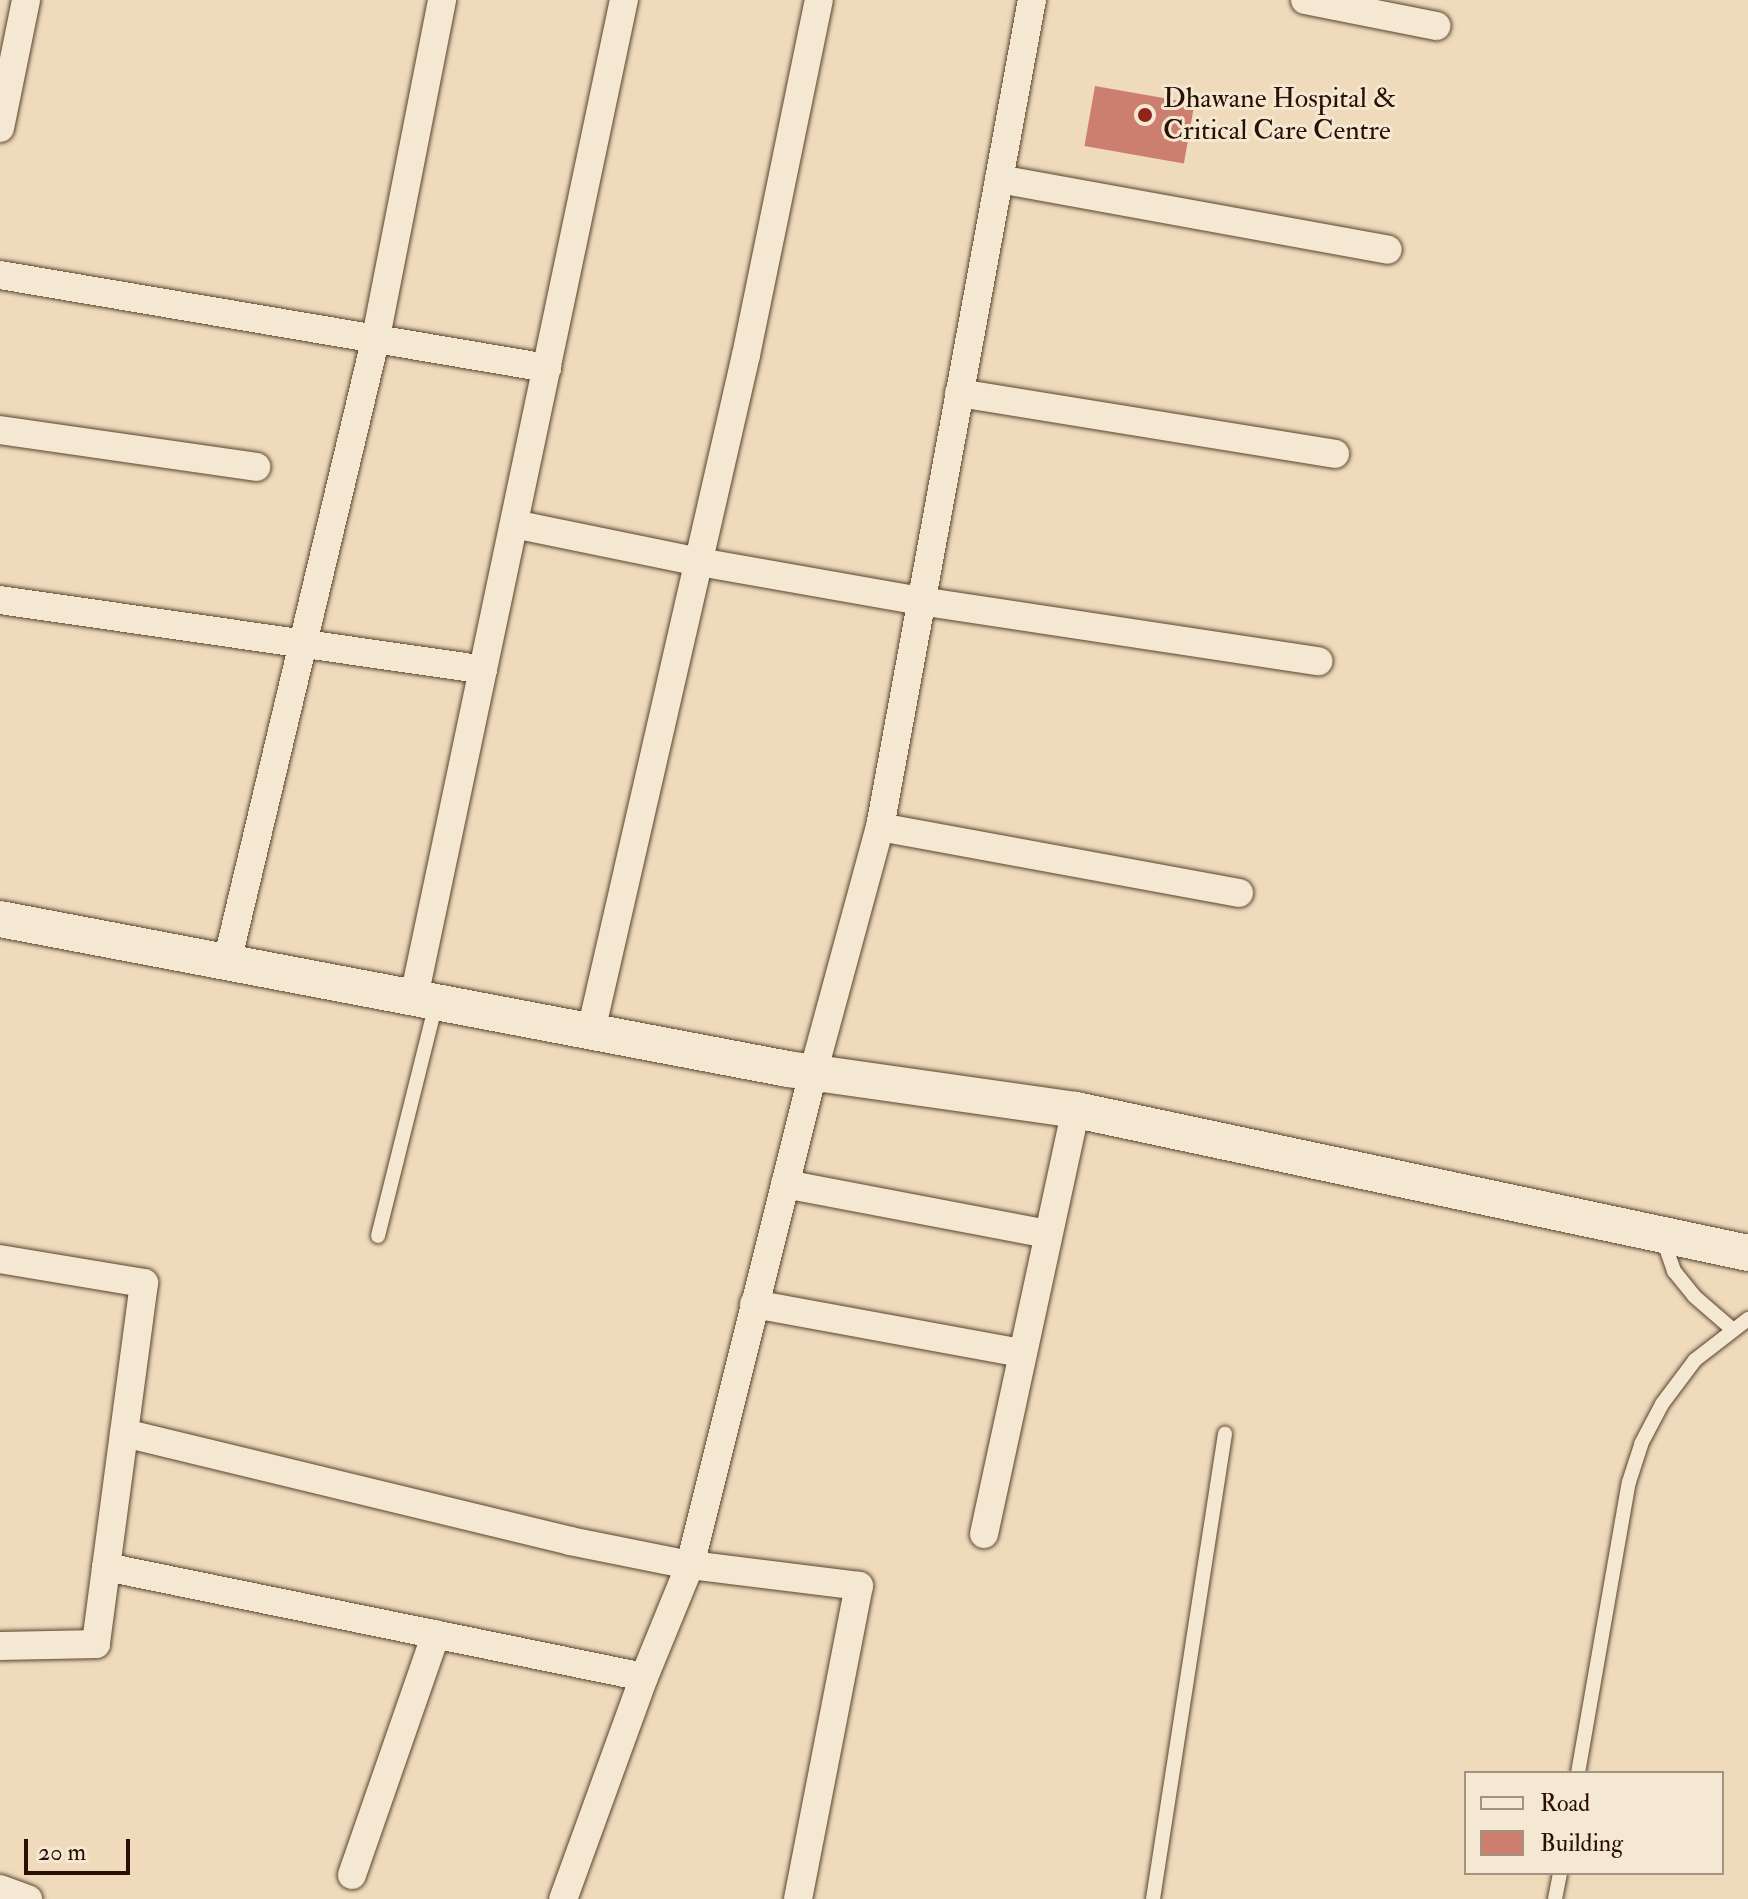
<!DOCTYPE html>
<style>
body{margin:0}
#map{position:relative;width:1748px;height:1899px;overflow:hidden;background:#efdbbb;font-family:"IM FELL Double Pica",serif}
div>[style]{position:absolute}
.building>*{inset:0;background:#cc7f6f;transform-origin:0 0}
.roads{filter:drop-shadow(0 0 2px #5a4331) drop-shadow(0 0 2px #5a4331)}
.service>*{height:14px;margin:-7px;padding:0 7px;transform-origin:7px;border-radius:7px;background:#f5e8d3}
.minor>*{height:28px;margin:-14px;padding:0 14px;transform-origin:14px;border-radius:14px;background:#f5e8d3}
.tertiary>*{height:36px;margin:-18px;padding:0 18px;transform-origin:18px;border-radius:18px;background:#f5e8d3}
.dots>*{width:22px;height:22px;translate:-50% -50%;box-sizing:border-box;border:4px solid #f5e8d3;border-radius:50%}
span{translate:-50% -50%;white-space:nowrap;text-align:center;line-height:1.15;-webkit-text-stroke:6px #f5e8d3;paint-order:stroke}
.poi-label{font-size:28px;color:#291003}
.left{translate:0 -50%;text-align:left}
.legend{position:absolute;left:1464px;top:1771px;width:260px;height:104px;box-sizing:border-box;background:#f5e8d3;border:2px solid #a39280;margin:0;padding:10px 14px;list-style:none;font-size:24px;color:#291003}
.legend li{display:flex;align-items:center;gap:16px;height:40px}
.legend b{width:40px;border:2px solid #a39280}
.scale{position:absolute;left:24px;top:1839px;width:106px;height:36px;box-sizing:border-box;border:4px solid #291003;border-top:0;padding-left:10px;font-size:24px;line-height:28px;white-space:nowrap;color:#291003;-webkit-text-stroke:6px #f5e8d3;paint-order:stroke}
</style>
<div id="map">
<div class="building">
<div style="left:1095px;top:86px;width:101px;height:61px;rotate:10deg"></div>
</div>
<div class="roads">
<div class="service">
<div style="left:378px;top:1236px;width:240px;rotate:-76deg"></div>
<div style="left:1663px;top:1239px;width:34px;rotate:71deg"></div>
<div style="left:1674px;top:1271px;width:32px;rotate:51deg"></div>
<div style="left:1694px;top:1296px;width:50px;rotate:41deg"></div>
<div style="left:1578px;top:1773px;width:295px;rotate:-80.1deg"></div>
<div style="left:1629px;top:1482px;width:40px;rotate:-72deg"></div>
<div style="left:1641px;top:1444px;width:45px;rotate:-62.3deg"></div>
<div style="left:1662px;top:1404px;width:55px;rotate:-53.1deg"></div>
<div style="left:1695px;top:1360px;width:67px;rotate:-37.7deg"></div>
<div style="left:1153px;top:1899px;width:471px;rotate:-81.2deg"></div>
<div style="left:1555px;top:1899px;width:26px;rotate:-79deg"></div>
</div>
<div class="minor">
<div style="left:1305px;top:0;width:134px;rotate:11.2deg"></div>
<div style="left:0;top:128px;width:131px;rotate:-78.5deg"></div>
<div style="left:999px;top:179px;width:395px;rotate:10.3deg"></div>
<div style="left:0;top:275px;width:555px;rotate:9.65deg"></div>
<div style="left:959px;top:393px;width:381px;rotate:9.2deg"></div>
<div style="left:0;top:430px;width:259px;rotate:8.2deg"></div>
<div style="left:514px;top:524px;width:189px;rotate:11.6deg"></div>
<div style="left:699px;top:562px;width:224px;rotate:10deg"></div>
<div style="left:920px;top:601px;width:403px;rotate:8.6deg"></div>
<div style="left:0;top:600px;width:488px;rotate:8.2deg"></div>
<div style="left:880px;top:827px;width:365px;rotate:10.4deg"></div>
<div style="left:227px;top:962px;width:643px;rotate:-76.59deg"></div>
<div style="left:376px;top:337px;width:343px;rotate:-78.9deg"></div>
<div style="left:414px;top:997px;width:1019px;rotate:-78.11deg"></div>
<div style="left:591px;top:1031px;width:694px;rotate:-77.09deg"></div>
<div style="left:746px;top:355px;width:362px;rotate:-78.4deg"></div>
<div style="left:785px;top:1184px;width:268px;rotate:10.8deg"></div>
<div style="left:0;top:1259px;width:146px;rotate:9.5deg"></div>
<div style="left:144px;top:1283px;width:364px;rotate:97.6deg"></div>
<div style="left:96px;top:1644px;width:96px;rotate:178.8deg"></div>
<div style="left:754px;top:1304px;width:270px;rotate:10.4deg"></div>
<div style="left:124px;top:1433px;width:459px;rotate:13.6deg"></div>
<div style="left:570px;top:1541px;width:122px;rotate:11.3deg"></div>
<div style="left:690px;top:1565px;width:121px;rotate:112.3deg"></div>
<div style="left:644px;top:1677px;width:236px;rotate:110deg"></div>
<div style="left:984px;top:1534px;width:434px;rotate:-77.8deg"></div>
<div style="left:106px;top:1567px;width:549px;rotate:11.56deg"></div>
<div style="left:352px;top:1875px;width:255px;rotate:-70.8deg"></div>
<div style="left:0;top:1889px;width:30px;rotate:20deg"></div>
<div style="left:798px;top:1899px;width:319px;rotate:-79deg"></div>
<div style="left:859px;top:1586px;width:170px;rotate:-172.9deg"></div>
<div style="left:690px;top:1565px;width:507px;rotate:-75.96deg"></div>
<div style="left:813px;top:1073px;width:255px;rotate:-74.8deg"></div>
<div style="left:880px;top:827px;width:841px;rotate:-79.59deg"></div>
</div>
<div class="tertiary">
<div style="left:0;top:919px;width:802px;rotate:10.78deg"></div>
<div style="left:788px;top:1069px;width:291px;rotate:8.1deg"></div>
<div style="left:1076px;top:1110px;width:687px;rotate:12.01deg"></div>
</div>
</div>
<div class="dots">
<div style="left:1145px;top:115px;background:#8f2418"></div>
</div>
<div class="poi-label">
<span class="left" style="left:1163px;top:115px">Dhawane Hospital &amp;<br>Critical Care Centre</span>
</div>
<ul class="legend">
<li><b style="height:10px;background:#f5e8d3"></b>Road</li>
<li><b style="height:22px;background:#cc7f6f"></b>Building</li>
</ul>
<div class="scale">20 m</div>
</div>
